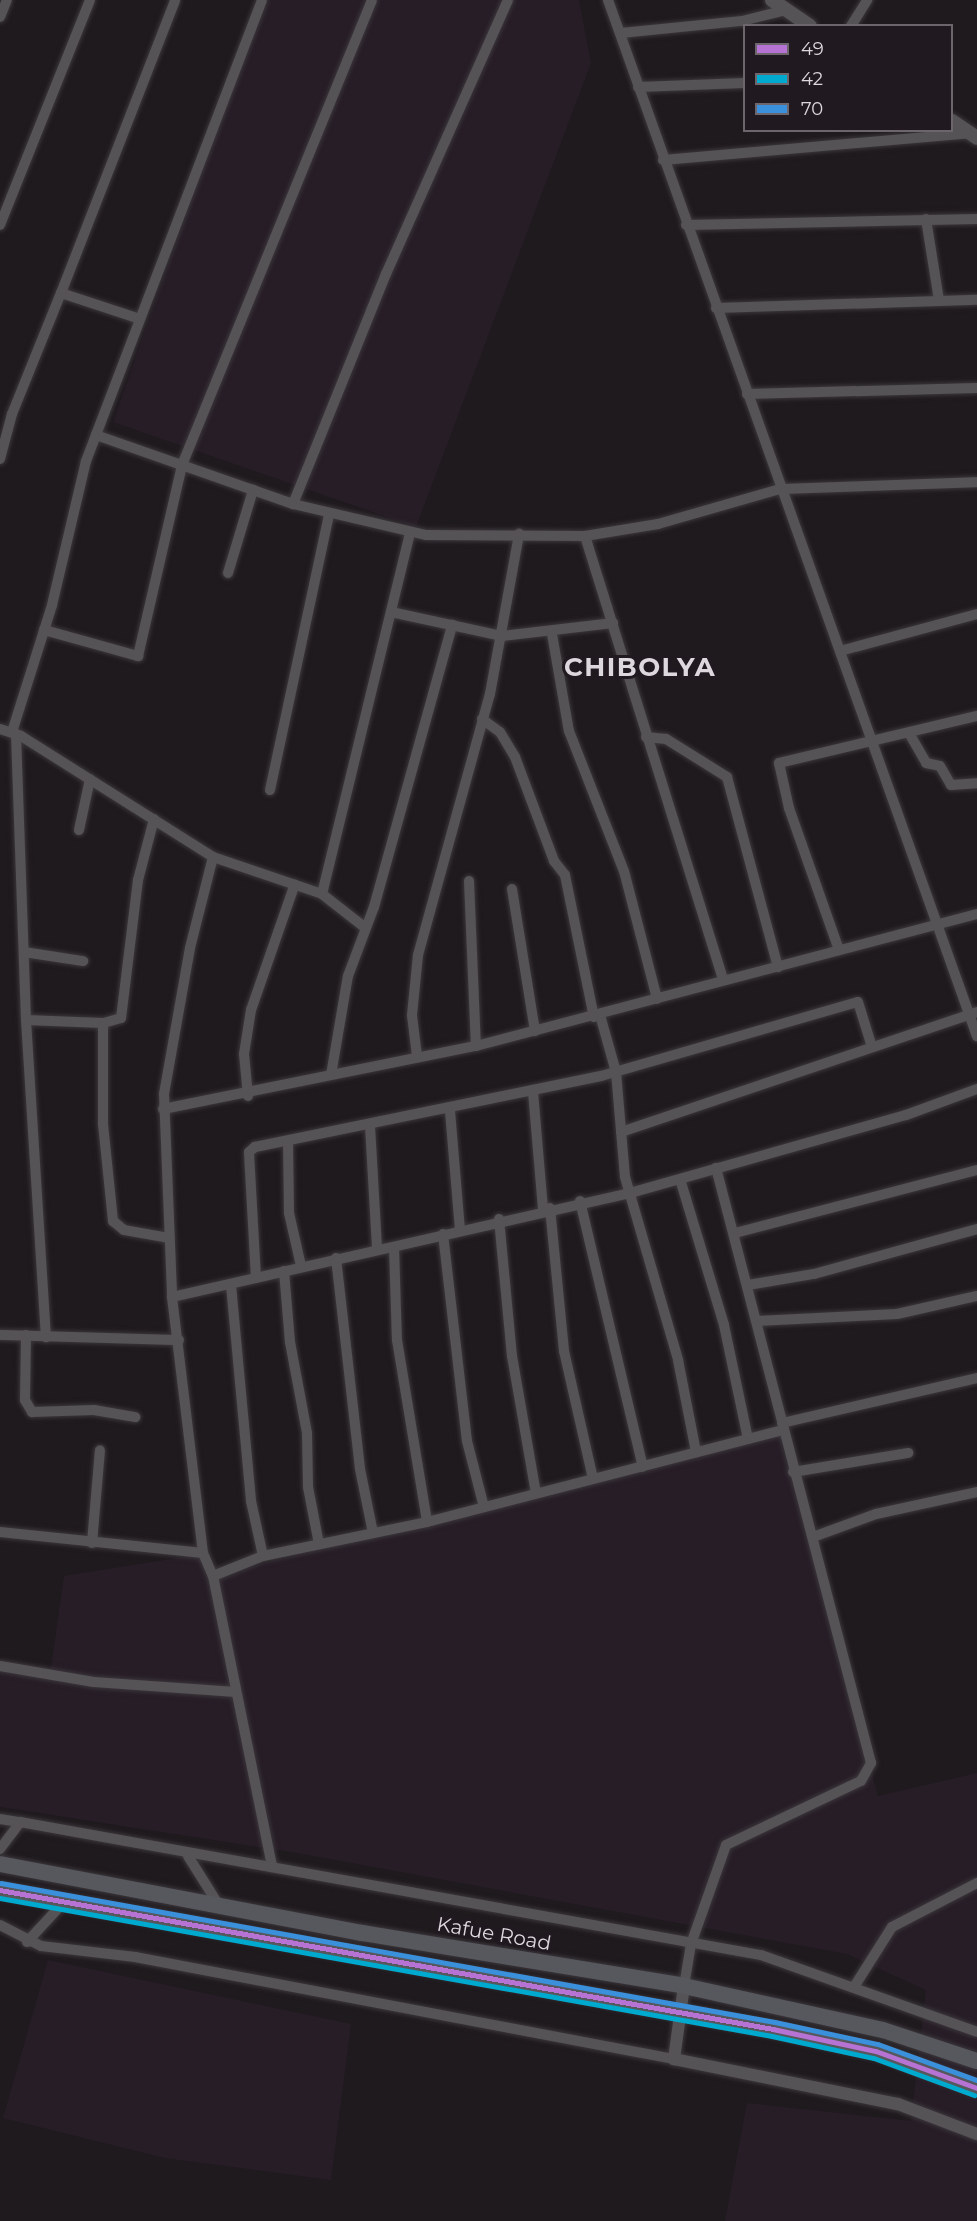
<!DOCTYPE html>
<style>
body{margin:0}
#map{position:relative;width:977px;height:2221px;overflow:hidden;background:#1f1a1e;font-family:Montserrat,sans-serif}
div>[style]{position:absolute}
.built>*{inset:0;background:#271d27}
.roads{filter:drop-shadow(0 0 2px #3b373b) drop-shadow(0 0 2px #3b373b)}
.minor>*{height:10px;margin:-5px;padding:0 5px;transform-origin:5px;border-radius:5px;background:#565356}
.tertiary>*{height:12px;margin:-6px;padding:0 6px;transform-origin:6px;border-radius:6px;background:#565356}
.secondary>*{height:14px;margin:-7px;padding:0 7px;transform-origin:7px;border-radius:7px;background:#565356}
.primary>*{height:16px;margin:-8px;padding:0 8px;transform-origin:8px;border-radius:8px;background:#56585e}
.bus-1>*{height:4.5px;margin:-2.25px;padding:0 2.25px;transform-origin:2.25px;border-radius:2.25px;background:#b673d3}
.bus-2>*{height:4.5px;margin:-2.25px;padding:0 2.25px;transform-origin:2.25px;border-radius:2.25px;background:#00a9ce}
.bus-3>*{height:4.5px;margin:-2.25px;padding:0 2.25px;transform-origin:2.25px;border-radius:2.25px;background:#3a90db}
span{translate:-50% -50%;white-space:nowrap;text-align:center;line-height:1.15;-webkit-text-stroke:6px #20191f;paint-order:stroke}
.street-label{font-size:20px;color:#ddd8dd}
.district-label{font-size:26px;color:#ddd8dd;font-weight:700;letter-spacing:1.5px}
.legend{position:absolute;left:743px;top:24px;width:210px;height:108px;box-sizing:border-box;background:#20191f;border:2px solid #6c656b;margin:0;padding:8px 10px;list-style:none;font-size:18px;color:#ddd8dd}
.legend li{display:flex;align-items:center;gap:12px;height:30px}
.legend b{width:30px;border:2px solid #6c656b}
</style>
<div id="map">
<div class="built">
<div style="clip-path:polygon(269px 0,579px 0,591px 63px,416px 527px,113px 422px,230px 89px)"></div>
<div style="clip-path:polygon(778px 1431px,878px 1796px,977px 1773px,977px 2221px,725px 2221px,747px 2103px,911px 2121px,926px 1990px,847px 1954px,292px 1852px,0 1807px,0 1660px,51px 1668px,64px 1576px,195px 1555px,227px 1573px)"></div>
<div style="clip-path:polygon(48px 1960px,351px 2024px,331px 2180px,165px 2158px,3px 2118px)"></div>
</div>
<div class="roads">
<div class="minor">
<div style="left:608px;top:0;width:1100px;rotate:70.4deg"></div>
<div style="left:0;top:17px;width:18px;rotate:-68deg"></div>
<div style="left:851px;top:26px;width:31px;rotate:-58deg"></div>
<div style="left:621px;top:33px;width:122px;rotate:-5.7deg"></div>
<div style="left:742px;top:21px;width:45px;rotate:-14deg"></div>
<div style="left:638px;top:87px;width:106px;rotate:-2.2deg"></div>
<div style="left:663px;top:160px;width:308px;rotate:-5deg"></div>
<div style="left:926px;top:219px;width:82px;rotate:80.9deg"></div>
<div style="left:0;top:225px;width:242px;rotate:-68.2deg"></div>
<div style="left:686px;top:225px;width:291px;rotate:-1.2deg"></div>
<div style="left:716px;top:308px;width:261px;rotate:-1.8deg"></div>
<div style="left:137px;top:318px;width:80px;rotate:-161.8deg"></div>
<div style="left:61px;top:293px;width:314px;rotate:-68.7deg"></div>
<div style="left:747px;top:394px;width:230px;rotate:-1.5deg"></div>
<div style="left:96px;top:435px;width:209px;rotate:19.3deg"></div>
<div style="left:293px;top:504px;width:137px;rotate:13.1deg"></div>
<div style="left:426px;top:535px;width:159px;rotate:0.4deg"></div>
<div style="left:585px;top:536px;width:74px;rotate:-9.3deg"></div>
<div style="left:658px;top:524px;width:127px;rotate:-16deg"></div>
<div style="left:780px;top:489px;width:197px;rotate:-2deg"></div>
<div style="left:0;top:459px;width:47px;rotate:-75.1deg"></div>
<div style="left:12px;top:414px;width:131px;rotate:-68deg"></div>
<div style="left:293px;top:504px;width:248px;rotate:-68deg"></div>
<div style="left:386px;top:274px;width:300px;rotate:-66deg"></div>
<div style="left:585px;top:536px;width:465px;rotate:72.7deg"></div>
<div style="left:228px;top:573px;width:87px;rotate:-73.2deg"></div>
<div style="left:391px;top:612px;width:114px;rotate:12.2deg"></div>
<div style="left:502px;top:636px;width:112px;rotate:-6.7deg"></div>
<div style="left:44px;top:630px;width:98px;rotate:15.5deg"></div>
<div style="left:138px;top:656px;width:196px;rotate:-77deg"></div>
<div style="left:182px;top:465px;width:502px;rotate:-67.77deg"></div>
<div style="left:552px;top:634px;width:98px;rotate:80.1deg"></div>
<div style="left:569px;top:731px;width:150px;rotate:68.6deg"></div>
<div style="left:624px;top:871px;width:132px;rotate:75.5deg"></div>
<div style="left:840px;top:651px;width:142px;rotate:-15.1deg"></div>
<div style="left:482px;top:719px;width:22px;rotate:36deg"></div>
<div style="left:500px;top:732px;width:29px;rotate:59deg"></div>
<div style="left:515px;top:757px;width:111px;rotate:69.4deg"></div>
<div style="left:554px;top:861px;width:18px;rotate:52deg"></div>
<div style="left:565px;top:875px;width:145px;rotate:78.5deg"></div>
<div style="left:0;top:729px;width:22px;rotate:18deg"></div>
<div style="left:21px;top:736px;width:227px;rotate:32.2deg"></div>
<div style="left:213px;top:857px;width:115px;rotate:18.7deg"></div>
<div style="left:322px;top:894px;width:52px;rotate:38deg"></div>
<div style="left:12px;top:732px;width:133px;rotate:-72.5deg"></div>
<div style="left:52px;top:605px;width:148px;rotate:-76.7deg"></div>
<div style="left:86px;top:461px;width:493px;rotate:-69.1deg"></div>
<div style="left:909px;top:733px;width:34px;rotate:60deg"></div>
<div style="left:926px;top:763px;width:14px;rotate:12deg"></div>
<div style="left:940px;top:766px;width:22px;rotate:60deg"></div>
<div style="left:951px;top:785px;width:26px;rotate:-4deg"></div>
<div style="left:16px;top:734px;width:286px;rotate:88deg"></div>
<div style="left:26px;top:1020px;width:318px;rotate:86.4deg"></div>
<div style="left:646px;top:737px;width:20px;rotate:6deg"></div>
<div style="left:666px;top:739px;width:72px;rotate:31.9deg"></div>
<div style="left:727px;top:777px;width:197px;rotate:75deg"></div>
<div style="left:270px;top:790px;width:281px;rotate:-77.9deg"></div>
<div style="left:154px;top:819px;width:63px;rotate:104.7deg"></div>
<div style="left:138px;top:880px;width:139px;rotate:97deg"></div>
<div style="left:121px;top:1018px;width:19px;rotate:164deg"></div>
<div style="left:103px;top:1023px;width:101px;rotate:90deg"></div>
<div style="left:103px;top:1124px;width:98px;rotate:84.1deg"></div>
<div style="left:113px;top:1221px;width:14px;rotate:39deg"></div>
<div style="left:124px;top:1230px;width:46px;rotate:10.1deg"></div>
<div style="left:79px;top:830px;width:52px;rotate:-77.8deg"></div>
<div style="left:213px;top:857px;width:94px;rotate:104.2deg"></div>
<div style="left:190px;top:948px;width:148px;rotate:100.1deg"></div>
<div style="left:164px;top:1094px;width:203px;rotate:87.7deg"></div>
<div style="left:172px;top:1297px;width:258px;rotate:83.1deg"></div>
<div style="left:203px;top:1553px;width:25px;rotate:67deg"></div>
<div style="left:213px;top:1576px;width:297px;rotate:78.5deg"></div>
<div style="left:469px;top:881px;width:165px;rotate:87.6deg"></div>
<div style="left:512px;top:889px;width:144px;rotate:80.8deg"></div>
<div style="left:322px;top:894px;width:372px;rotate:-76.3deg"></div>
<div style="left:839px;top:950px;width:151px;rotate:-109.4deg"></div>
<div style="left:789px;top:808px;width:46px;rotate:-102.5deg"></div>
<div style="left:779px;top:763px;width:204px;rotate:-13.4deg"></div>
<div style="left:24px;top:952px;width:60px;rotate:8.7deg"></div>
<div style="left:600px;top:1015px;width:59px;rotate:74.3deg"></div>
<div style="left:616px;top:1072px;width:105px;rotate:85.1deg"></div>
<div style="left:625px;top:1177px;width:191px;rotate:73.8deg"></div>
<div style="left:678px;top:1360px;width:94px;rotate:78.9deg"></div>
<div style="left:26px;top:1020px;width:77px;rotate:2.2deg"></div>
<div style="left:417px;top:1056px;width:41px;rotate:-97deg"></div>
<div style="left:412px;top:1015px;width:60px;rotate:-84.3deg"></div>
<div style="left:418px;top:955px;width:271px;rotate:-74.6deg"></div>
<div style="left:490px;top:694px;width:163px;rotate:-79.7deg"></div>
<div style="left:331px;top:1075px;width:100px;rotate:-80.3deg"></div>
<div style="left:348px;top:976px;width:74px;rotate:-69.4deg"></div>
<div style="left:374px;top:907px;width:293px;rotate:-74.5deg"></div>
<div style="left:533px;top:1092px;width:117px;rotate:85.1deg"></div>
<div style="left:248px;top:1096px;width:42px;rotate:-95.4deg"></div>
<div style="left:244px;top:1054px;width:45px;rotate:-81deg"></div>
<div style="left:251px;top:1010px;width:133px;rotate:-70.8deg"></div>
<div style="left:163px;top:1109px;width:319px;rotate:-11.4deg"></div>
<div style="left:476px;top:1046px;width:518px;rotate:-14.76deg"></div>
<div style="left:450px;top:1111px;width:118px;rotate:85.2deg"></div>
<div style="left:370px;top:1126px;width:122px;rotate:86.7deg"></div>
<div style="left:621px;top:1132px;width:376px;rotate:-18.6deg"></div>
<div style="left:288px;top:1141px;width:72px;rotate:89.2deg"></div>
<div style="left:289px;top:1213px;width:54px;rotate:77.2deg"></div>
<div style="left:680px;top:1179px;width:152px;rotate:73.2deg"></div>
<div style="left:724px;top:1325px;width:116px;rotate:78.1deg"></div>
<div style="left:580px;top:1201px;width:273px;rotate:76.7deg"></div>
<div style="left:550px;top:1208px;width:144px;rotate:84.4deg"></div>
<div style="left:564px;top:1351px;width:131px;rotate:77.2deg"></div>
<div style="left:499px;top:1219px;width:138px;rotate:84.6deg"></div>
<div style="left:512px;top:1356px;width:139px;rotate:80.1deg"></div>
<div style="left:735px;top:1233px;width:250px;rotate:-14.6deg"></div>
<div style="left:443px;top:1234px;width:208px;rotate:83.4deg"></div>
<div style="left:467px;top:1441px;width:68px;rotate:75.6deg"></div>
<div style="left:394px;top:1247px;width:93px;rotate:88.2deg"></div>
<div style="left:397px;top:1340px;width:184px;rotate:80.6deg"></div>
<div style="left:336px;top:1258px;width:212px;rotate:83.5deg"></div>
<div style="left:360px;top:1469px;width:65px;rotate:78.5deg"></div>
<div style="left:284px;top:1271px;width:71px;rotate:85.2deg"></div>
<div style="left:290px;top:1342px;width:93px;rotate:79.4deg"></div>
<div style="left:307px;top:1433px;width:54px;rotate:88.9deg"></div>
<div style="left:308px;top:1487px;width:58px;rotate:79.1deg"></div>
<div style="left:256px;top:1278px;width:126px;rotate:-93.2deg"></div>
<div style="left:249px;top:1152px;width:8px;rotate:-40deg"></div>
<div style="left:255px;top:1147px;width:353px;rotate:-11.6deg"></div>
<div style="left:601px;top:1076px;width:267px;rotate:-16.1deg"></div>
<div style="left:858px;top:1002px;width:47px;rotate:72.7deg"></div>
<div style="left:231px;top:1285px;width:217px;rotate:84.7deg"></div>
<div style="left:251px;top:1501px;width:56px;rotate:77.7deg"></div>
<div style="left:748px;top:1285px;width:67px;rotate:-9.5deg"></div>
<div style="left:814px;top:1274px;width:169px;rotate:-15.4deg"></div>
<div style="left:172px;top:1297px;width:470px;rotate:-12.8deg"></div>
<div style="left:630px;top:1193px;width:287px;rotate:-15.8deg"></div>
<div style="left:906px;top:1115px;width:76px;rotate:-20.1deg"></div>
<div style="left:757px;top:1321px;width:140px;rotate:-2.9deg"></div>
<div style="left:897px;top:1314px;width:82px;rotate:-12.7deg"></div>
<div style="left:0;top:1335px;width:179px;rotate:1.6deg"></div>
<div style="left:26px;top:1335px;width:65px;rotate:90.9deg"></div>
<div style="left:25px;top:1400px;width:14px;rotate:60deg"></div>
<div style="left:32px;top:1412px;width:62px;rotate:-1.8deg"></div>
<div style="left:94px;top:1410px;width:42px;rotate:9.7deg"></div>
<div style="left:782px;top:1423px;width:200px;rotate:-13deg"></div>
<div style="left:793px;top:1472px;width:117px;rotate:-9.4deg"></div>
<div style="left:0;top:1532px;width:204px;rotate:5.9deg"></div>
<div style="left:813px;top:1537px;width:67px;rotate:-20.1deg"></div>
<div style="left:876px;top:1514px;width:103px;rotate:-12.3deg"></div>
<div style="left:92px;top:1543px;width:93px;rotate:-85.1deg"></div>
<div style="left:213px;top:1576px;width:54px;rotate:-21.8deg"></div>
<div style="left:263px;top:1556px;width:167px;rotate:-11.7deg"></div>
<div style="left:427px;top:1522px;width:367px;rotate:-14.5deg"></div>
<div style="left:0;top:1666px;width:95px;rotate:9.7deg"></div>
<div style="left:94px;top:1682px;width:142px;rotate:4deg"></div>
<div style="left:0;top:1819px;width:20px;rotate:9deg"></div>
<div style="left:0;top:1849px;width:34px;rotate:-53deg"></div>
<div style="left:20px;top:1822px;width:753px;rotate:10.18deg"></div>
<div style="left:761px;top:1955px;width:229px;rotate:19.6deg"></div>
<div style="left:188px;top:1856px;width:60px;rotate:57.9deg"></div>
<div style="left:0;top:1925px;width:46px;rotate:27.1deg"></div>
<div style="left:41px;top:1946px;width:95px;rotate:6.7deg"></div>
<div style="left:135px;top:1957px;width:549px;rotate:10.72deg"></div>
<div style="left:27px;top:1942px;width:53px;rotate:-47.3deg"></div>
<div style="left:684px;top:1986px;width:43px;rotate:-80.5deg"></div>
<div style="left:691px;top:1944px;width:105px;rotate:-70.5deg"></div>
<div style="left:726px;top:1845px;width:149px;rotate:-25.4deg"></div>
<div style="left:861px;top:1781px;width:21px;rotate:-61deg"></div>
<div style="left:871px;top:1763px;width:615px;rotate:-104.6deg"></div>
<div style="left:854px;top:1987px;width:71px;rotate:-57.7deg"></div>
<div style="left:892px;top:1927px;width:96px;rotate:-27.4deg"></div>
</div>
<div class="tertiary">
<div style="left:684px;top:1986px;width:74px;rotate:97.8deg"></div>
<div style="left:674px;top:2059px;width:228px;rotate:11.4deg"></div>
<div style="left:898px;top:2104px;width:85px;rotate:20.8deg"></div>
</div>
<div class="secondary">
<div style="left:772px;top:0;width:46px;rotate:34.4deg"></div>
<div style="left:952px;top:121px;width:30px;rotate:34deg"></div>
</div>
<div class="primary">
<div style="left:0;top:1864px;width:369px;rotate:10.8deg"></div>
<div style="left:362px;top:1933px;width:326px;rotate:9.3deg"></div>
<div style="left:684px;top:1986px;width:204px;rotate:12.5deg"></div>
<div style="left:883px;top:2030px;width:99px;rotate:18.3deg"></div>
<div style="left:0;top:1890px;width:785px;rotate:10.19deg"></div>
<div style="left:773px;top:2029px;width:105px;rotate:12.1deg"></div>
<div style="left:876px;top:2051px;width:108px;rotate:20.1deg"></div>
</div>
</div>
<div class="bus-1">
<div style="left:0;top:1890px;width:785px;rotate:10.19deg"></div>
<div style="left:773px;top:2029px;width:105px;rotate:12.1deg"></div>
<div style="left:876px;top:2051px;width:108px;rotate:20.1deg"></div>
</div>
<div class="bus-2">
<div style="left:0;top:1898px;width:784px;rotate:10.13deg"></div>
<div style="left:772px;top:2036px;width:104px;rotate:12.2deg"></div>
<div style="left:874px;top:2058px;width:107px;rotate:20.3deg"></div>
</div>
<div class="bus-3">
<div style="left:1px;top:1883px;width:786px;rotate:10.18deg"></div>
<div style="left:775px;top:2022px;width:105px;rotate:12.1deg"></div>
<div style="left:878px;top:2044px;width:105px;rotate:20deg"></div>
</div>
<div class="street-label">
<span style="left:494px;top:1934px;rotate:10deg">Kafue Road</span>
</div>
<div class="district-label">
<span style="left:640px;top:668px">CHIBOLYA</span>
</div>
<ul class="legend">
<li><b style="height:8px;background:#b673d3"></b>49</li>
<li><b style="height:8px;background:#00a9ce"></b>42</li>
<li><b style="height:8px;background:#3a90db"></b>70</li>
</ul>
</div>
